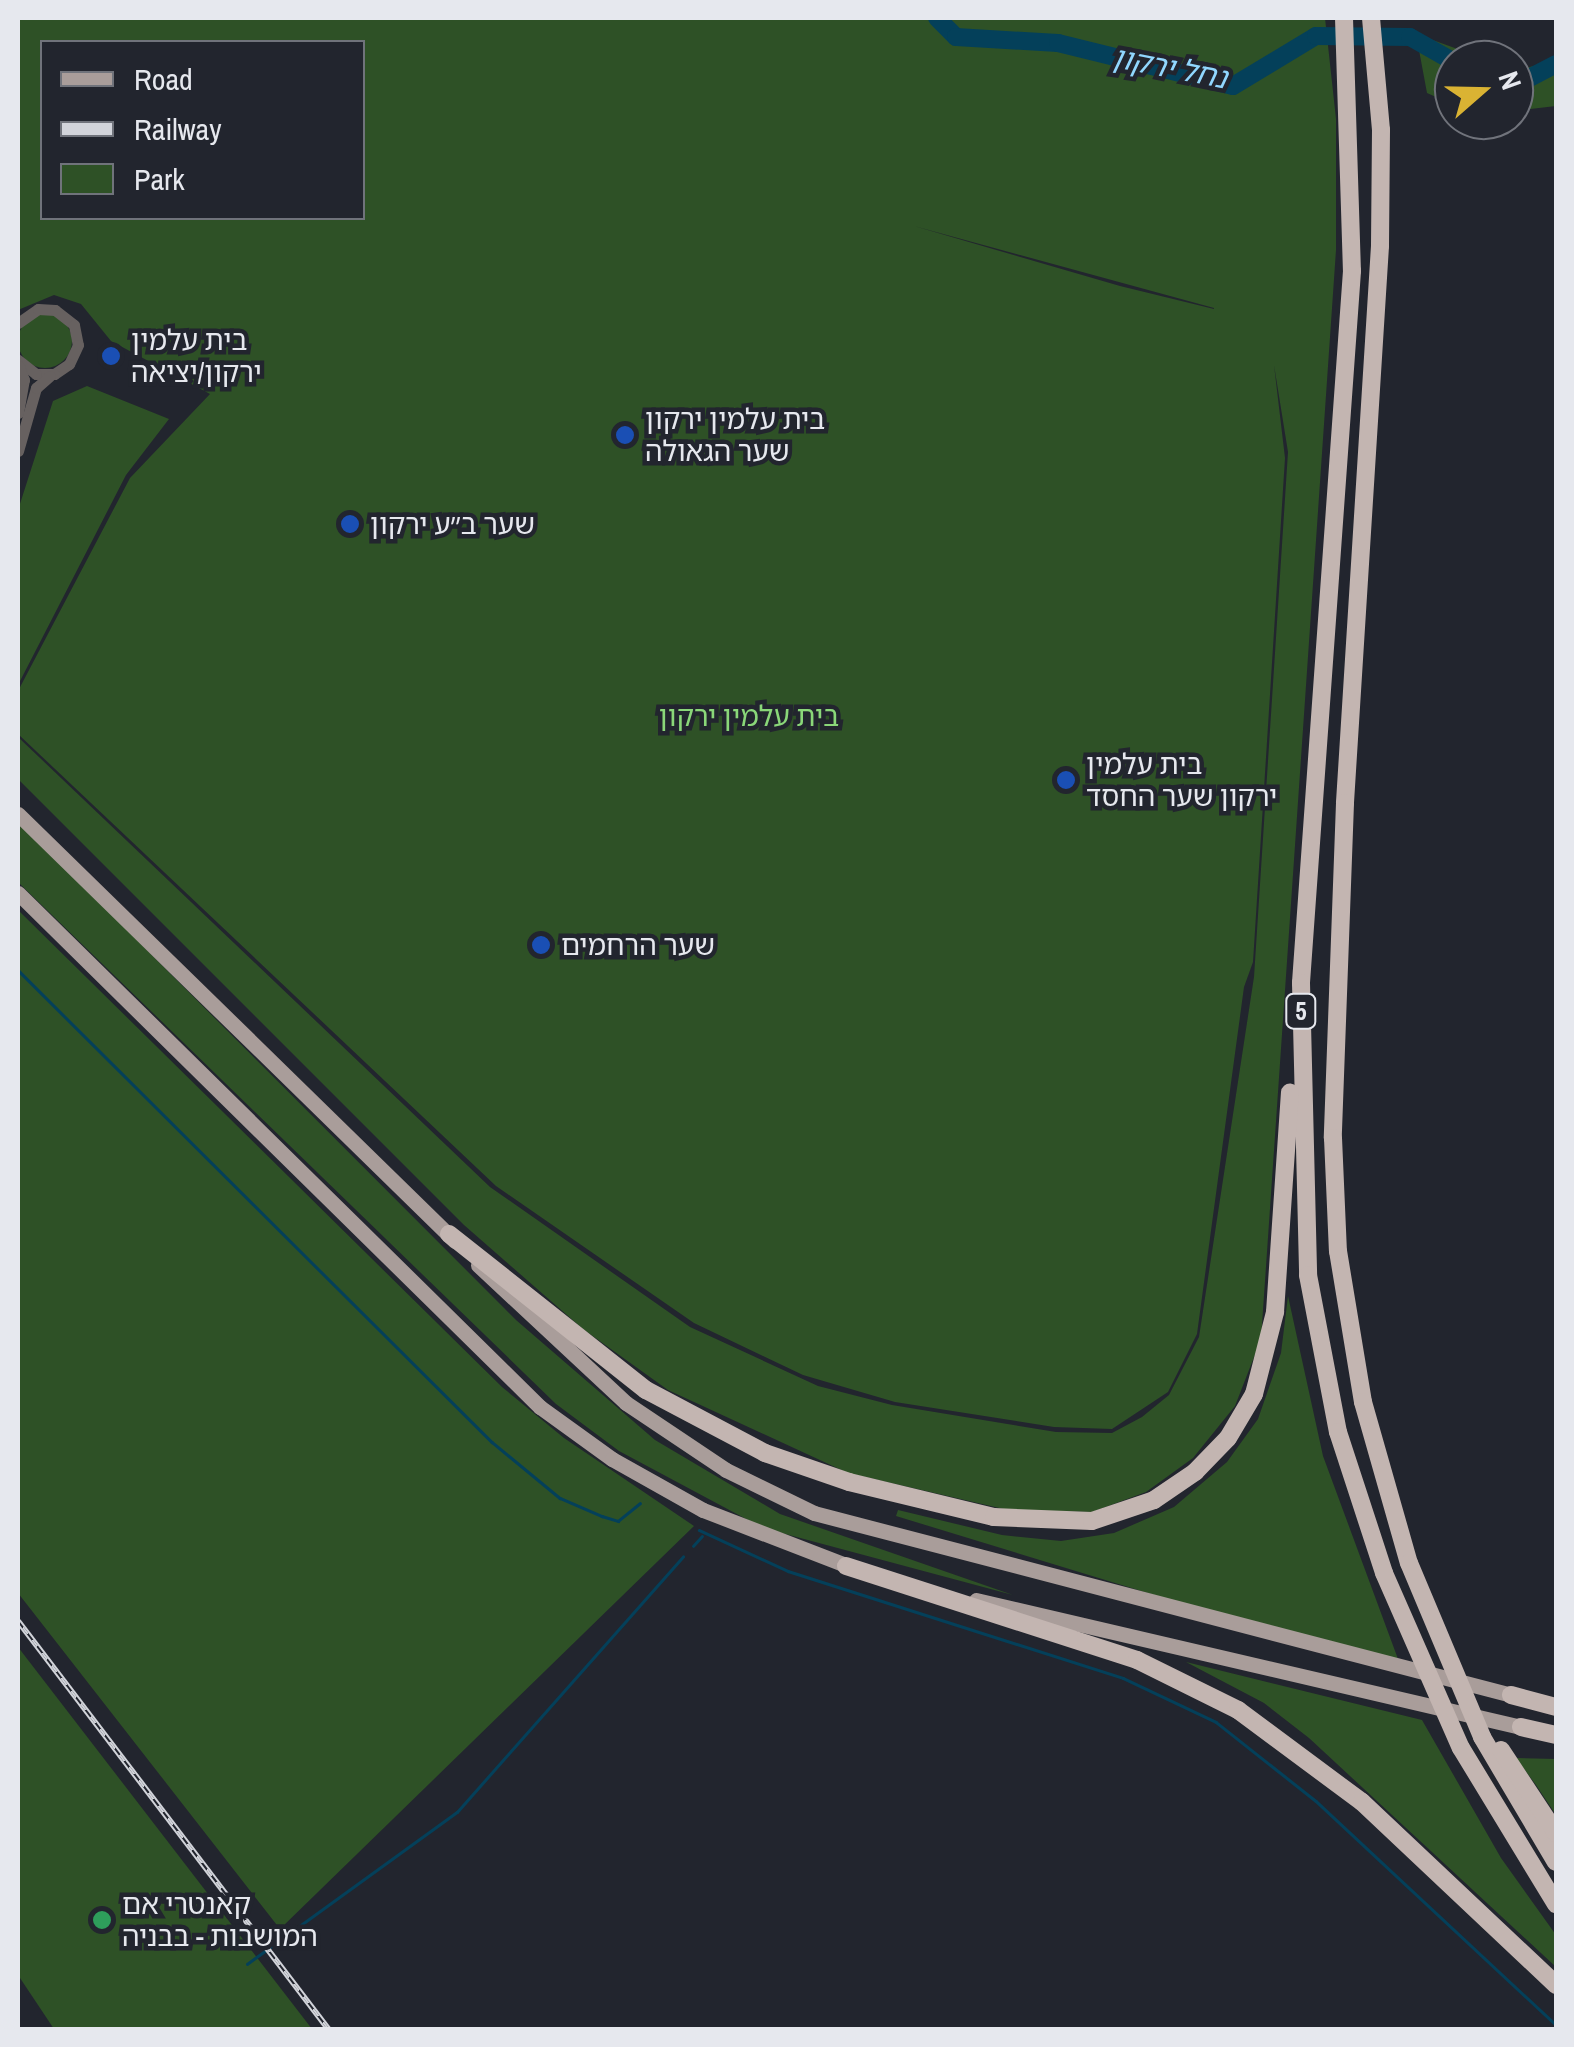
<!DOCTYPE html>
<meta charset="utf-8">
<style>
body{margin:0}
#map{position:relative;width:1574px;height:2047px;overflow:hidden;background:#22252e;font-family:"Archivo Narrow","Noto Sans Hebrew",sans-serif}
div>[style]{position:absolute}
.green>*{inset:0;background:#2e5126}
.round{border-radius:50%}
.stream>*{height:2.5px;margin:-1.25px;padding:0 1.25px;transform-origin:1.25px;border-radius:1.25px;background:#04405a}
.river>*{height:18px;margin:-9px;padding:0 9px;transform-origin:9px;border-radius:9px;background:#04405a}
.minor>*{height:11px;margin:-5.5px;padding:0 5.5px;transform-origin:5.5px;border-radius:5.5px;background:#676160}
.major>*{height:15px;margin:-7.5px;padding:0 7.5px;transform-origin:7.5px;border-radius:7.5px;background:#a99d9a}
.highway>*{height:18px;margin:-9px;padding:0 9px;transform-origin:9px;border-radius:9px;background:#c3b5b1}
.rail>*{height:6px;margin-top:-3px;transform-origin:0;background:repeating-linear-gradient(90deg,#22252e 0 8px,#d2d4da 0 16px);box-sizing:border-box;border-block:2px solid #d2d4da}
.dots>*{width:28px;height:28px;translate:-50% -50%;box-sizing:border-box;border:5px solid #22252e;border-radius:50%}
span{translate:-50% -50%;white-space:nowrap;text-align:center;line-height:1.15;-webkit-text-stroke:9px #22252e;paint-order:stroke}
.shield-label span{padding:2px 8px;background:#22252e;border:2px solid;border-radius:8px;-webkit-text-stroke-width:0}
.shield-label{font-size:25px;color:#e6e8ee;font-weight:700}
.poi-label{font-size:28px;color:#e6e8ee}
.left{translate:0 -50%;text-align:left}
.park-label{font-size:28px;color:#8ad779}
.water-label{font-size:30px;color:#91d7fe;font-style:italic}
.frame{position:absolute;inset:0;border:20px solid #e6e8ee;pointer-events:none}
.legend{position:absolute;left:40px;top:40px;width:325px;height:180px;box-sizing:border-box;background:#22252e;border:2px solid #70737b;margin:0;padding:12px 18px;list-style:none;font-size:30px;color:#e6e8ee}
.legend li{display:flex;align-items:center;gap:20px;height:50px}
.legend b{width:50px;border:2px solid #70737b}
.north{position:absolute;left:1434px;top:40px;width:100px;height:100px;box-sizing:border-box;background:#22252e;border:2px solid #70737b;border-radius:50%;rotate:70deg;font-size:28px;font-weight:700;line-height:40px;text-align:center;color:#e6e8ee}
.north::after{content:'';display:block;margin:auto;width:35px;height:45px;background:#dab333;clip-path:polygon(50% 0,100% 100%,50% 72%,0 100%)}
</style>
<div id="map">
<div class="green">
<div style="clip-path:polygon(evenodd,18px 18px,1325px 18px,1336px 119px,1336px 250px,1261px 1339px,1235px 1406px,1193px 1458px,1146px 1492px,1092px 1512px,1008px 1510px,848px 1473px,668px 1390px,583px 1329px,464px 1225px,18px 779px,18px 737px,490px 1187px,690px 1327px,818px 1386px,892px 1405px,1056px 1432px,1112px 1433px,1142px 1417px,1169px 1395px,1199px 1337px,1254px 977px,1288px 452px,1274px 365px,1285px 458px,1253px 962px,1244px 987px,1197px 1334px,1168px 1392px,1112px 1429px,1054px 1427px,895px 1402px,803px 1375px,694px 1323px,496px 1186px,18px 734px,18px 691px,130px 478px,210px 394px,111px 341px,81px 304px,54px 295px,18px 310px,18px 18px,42px 42px,362px 42px,362px 218px,42px 218px,42px 42px,18px 18px,914px 226px,1214px 308px,1214px 309px,1120px 286px,914px 226px)"></div>
<div style="clip-path:polygon(1416px 34px,1488px 60px,1454px 60px,1454px 105px,1427px 93px)"></div>
<div style="clip-path:polygon(1556px 60px,1556px 106px,1514px 111px,1514px 71px)"></div>
<div class="round" style="left:18px;top:314px;width:54px;height:54px"></div>
<div style="clip-path:polygon(87px 386px,169px 419px,126px 475px,18px 685px,18px 510px,53px 401px)"></div>
<div style="clip-path:polygon(18px 821px,516px 1320px,655px 1440px,780px 1514px,1013px 1595px,763px 1528px,619px 1451px,556px 1404px,18px 882px)"></div>
<div style="clip-path:polygon(18px 910px,502px 1387px,564px 1438px,694px 1526px,280px 1929px,18px 1593px)"></div>
<div style="clip-path:polygon(1288px 1296px,1323px 1456px,1398px 1659px,1161px 1597px,896px 1516px,898px 1510px,1002px 1535px,1061px 1541px,1114px 1533px,1174px 1507px,1227px 1462px,1258px 1419px,1281px 1353px)"></div>
<div style="clip-path:polygon(18px 1647px,312px 2029px,54px 2029px,18px 1975px)"></div>
<div style="clip-path:polygon(1186px 1662px,1422px 1720px,1501px 1858px,1556px 1935px,1556px 1967px,1309px 1738px,1264px 1703px)"></div>
<div style="clip-path:polygon(1516px 1758px,1556px 1759px,1556px 1815px,1536px 1785px)"></div>
</div>
<div class="stream">
<div style="left:18px;top:970px;width:669px;rotate:44.88deg"></div>
<div style="left:492px;top:1442px;width:88px;rotate:39.5deg"></div>
<div style="left:560px;top:1498px;width:46px;rotate:23.2deg"></div>
<div style="left:602px;top:1516px;width:17px;rotate:17deg"></div>
<div style="left:618px;top:1521px;width:28px;rotate:-39deg"></div>
<div style="left:699px;top:1530px;width:98px;rotate:24.7deg"></div>
<div style="left:788px;top:1571px;width:352px;rotate:17.7deg"></div>
<div style="left:1123px;top:1678px;width:103px;rotate:25.3deg"></div>
<div style="left:1216px;top:1722px;width:127px;rotate:38.3deg"></div>
<div style="left:1316px;top:1801px;width:328px;rotate:43deg"></div>
<div style="left:693px;top:1546px;width:13px;rotate:-48deg"></div>
<div style="left:247px;top:1964px;width:259px;rotate:-35.9deg"></div>
<div style="left:457px;top:1812px;width:341px;rotate:-48.5deg"></div>
</div>
<div class="river">
<div style="left:937px;top:18px;width:27px;rotate:45deg"></div>
<div style="left:956px;top:37px;width:102px;rotate:3.4deg"></div>
<div style="left:1058px;top:43px;width:180px;rotate:13.8deg"></div>
<div style="left:1233px;top:86px;width:97px;rotate:-31.1deg"></div>
<div style="left:1316px;top:36px;width:94px;rotate:0.6deg"></div>
<div style="left:1410px;top:37px;width:51px;rotate:29.6deg"></div>
<div style="left:1514px;top:86px;width:47px;rotate:-27.6deg"></div>
</div>
<div class="minor">
<div style="left:18px;top:323px;width:24px;rotate:-35deg"></div>
<div style="left:38px;top:309px;width:17px;rotate:3deg"></div>
<div style="left:55px;top:310px;width:24px;rotate:38deg"></div>
<div style="left:74px;top:325px;width:20px;rotate:79deg"></div>
<div style="left:78px;top:345px;width:21px;rotate:115deg"></div>
<div style="left:69px;top:364px;width:18px;rotate:146deg"></div>
<div style="left:54px;top:374px;width:18px;rotate:180deg"></div>
<div style="left:36px;top:374px;width:23px;rotate:-142deg"></div>
<div style="left:18px;top:413px;width:34px;rotate:-80deg"></div>
<div style="left:24px;top:380px;width:15px;rotate:-110deg"></div>
<div style="left:18px;top:451px;width:66px;rotate:-74.1deg"></div>
<div style="left:36px;top:388px;width:18px;rotate:-41deg"></div>
</div>
<div class="major">
<div style="left:18px;top:814px;width:611px;rotate:44.34deg"></div>
<div style="left:18px;top:893px;width:733px;rotate:44.56deg"></div>
<div style="left:540px;top:1407px;width:89px;rotate:35.8deg"></div>
<div style="left:612px;top:1459px;width:104px;rotate:29.3deg"></div>
<div style="left:703px;top:1510px;width:164px;rotate:21.1deg"></div>
<div style="left:478px;top:1265px;width:202px;rotate:43deg"></div>
<div style="left:626px;top:1403px;width:120px;rotate:33.8deg"></div>
<div style="left:726px;top:1470px;width:98px;rotate:26deg"></div>
<div style="left:814px;top:1513px;width:720px;rotate:14.63deg"></div>
<div style="left:976px;top:1600px;width:560px;rotate:13.12deg"></div>
</div>
<div class="highway">
<div style="left:1344px;top:18px;width:253px;rotate:88.2deg"></div>
<div style="left:1352px;top:271px;width:714px;rotate:94.1deg"></div>
<div style="left:1301px;top:983px;width:292px;rotate:88.6deg"></div>
<div style="left:1308px;top:1275px;width:160px;rotate:79.2deg"></div>
<div style="left:1338px;top:1432px;width:148px;rotate:71.9deg"></div>
<div style="left:1384px;top:1573px;width:191px;rotate:66.3deg"></div>
<div style="left:1461px;top:1748px;width:183px;rotate:58.7deg"></div>
<div style="left:1371px;top:18px;width:112px;rotate:84.9deg"></div>
<div style="left:1381px;top:130px;width:116px;rotate:90.5deg"></div>
<div style="left:1380px;top:246px;width:558px;rotate:93.6deg"></div>
<div style="left:1345px;top:803px;width:335px;rotate:92.1deg"></div>
<div style="left:1333px;top:1138px;width:113px;rotate:87.5deg"></div>
<div style="left:1338px;top:1251px;width:153px;rotate:80.6deg"></div>
<div style="left:1363px;top:1402px;width:167px;rotate:74.1deg"></div>
<div style="left:1409px;top:1563px;width:189px;rotate:67.2deg"></div>
<div style="left:1482px;top:1737px;width:145px;rotate:59.4deg"></div>
<div style="left:449px;top:1234px;width:251px;rotate:38.4deg"></div>
<div style="left:646px;top:1390px;width:135px;rotate:27.9deg"></div>
<div style="left:765px;top:1453px;width:89px;rotate:19deg"></div>
<div style="left:849px;top:1482px;width:149px;rotate:13.6deg"></div>
<div style="left:994px;top:1517px;width:98px;rotate:2.3deg"></div>
<div style="left:1092px;top:1521px;width:65px;rotate:-18.7deg"></div>
<div style="left:1154px;top:1500px;width:50px;rotate:-34.3deg"></div>
<div style="left:1195px;top:1472px;width:47px;rotate:-45.9deg"></div>
<div style="left:1228px;top:1438px;width:51px;rotate:-59.4deg"></div>
<div style="left:1254px;top:1394px;width:85px;rotate:-75.6deg"></div>
<div style="left:1275px;top:1312px;width:220px;rotate:-86.1deg"></div>
<div style="left:846px;top:1566px;width:306px;rotate:17.9deg"></div>
<div style="left:1137px;top:1660px;width:113px;rotate:26.3deg"></div>
<div style="left:1238px;top:1710px;width:154px;rotate:36.6deg"></div>
<div style="left:1362px;top:1802px;width:267px;rotate:43.3deg"></div>
<div style="left:1511px;top:1695px;width:47px;rotate:14.9deg"></div>
<div style="left:1521px;top:1727px;width:36px;rotate:13deg"></div>
<div style="left:1501px;top:1750px;width:100px;rotate:56.5deg"></div>
</div>
<div class="rail">
<div style="left:18px;top:1621px;width:514px;rotate:52.75deg"></div>
</div>
<div class="dots">
<div style="left:111px;top:356px;background:#1a4fb4"></div>
<div style="left:625px;top:435px;background:#1a4fb4"></div>
<div style="left:350px;top:524px;background:#1a4fb4"></div>
<div style="left:1066px;top:780px;background:#1a4fb4"></div>
<div style="left:541px;top:945px;background:#1a4fb4"></div>
<div style="left:102px;top:1920px;background:#2e9e5b"></div>
</div>
<div class="shield-label">
<span style="left:1301px;top:1011px">5</span>
</div>
<div class="poi-label">
<span class="left" style="left:131px;top:356px">בית עלמין<br>ירקון/יציאה</span>
<span class="left" style="left:645px;top:435px">בית עלמין ירקון<br>שער הגאולה</span>
<span class="left" style="left:370px;top:524px">שער ב״ע ירקון</span>
<span class="left" style="left:1086px;top:780px">בית עלמין<br>ירקון שער החסד</span>
<span class="left" style="left:561px;top:945px">שער הרחמים</span>
<span class="left" style="left:122px;top:1920px">קאנטרי אם<br>המושבות - בבניה</span>
</div>
<div class="park-label">
<span style="left:749px;top:716px">בית עלמין ירקון</span>
</div>
<div class="water-label">
<span style="left:1170px;top:67px;rotate:11deg">נחל ירקון</span>
</div>
<div class="frame"></div>
<ul class="legend">
<li><b style="height:12px;background:#a99d9a"></b>Road</li>
<li><b style="height:12px;background:#d2d4da"></b>Railway</li>
<li><b style="height:28px;background:#2e5126"></b>Park</li>
</ul>
<div class="north">N</div>
</div>
